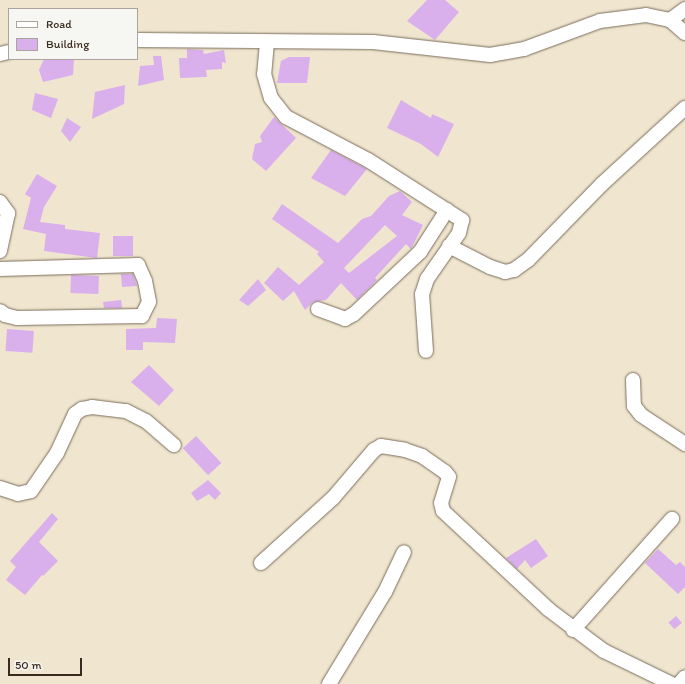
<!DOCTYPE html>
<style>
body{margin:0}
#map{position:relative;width:685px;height:684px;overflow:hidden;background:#f0e6cf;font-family:Itim,sans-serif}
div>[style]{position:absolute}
.building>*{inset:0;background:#d9afec;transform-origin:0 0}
.roads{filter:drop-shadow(0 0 1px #7a6c5c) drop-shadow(0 0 1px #7a6c5c)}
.minor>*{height:14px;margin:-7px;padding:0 7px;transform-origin:7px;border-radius:7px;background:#fff}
span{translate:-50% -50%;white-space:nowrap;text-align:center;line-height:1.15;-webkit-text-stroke:3.5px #f6f6f2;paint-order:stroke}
.legend{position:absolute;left:8px;top:8px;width:130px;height:52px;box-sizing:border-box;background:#f6f6f2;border:1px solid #aba49d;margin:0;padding:5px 7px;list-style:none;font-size:12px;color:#3b2a1e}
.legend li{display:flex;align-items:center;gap:8px;height:20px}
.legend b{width:20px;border:1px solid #aba49d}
.scale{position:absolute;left:8px;top:658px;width:74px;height:18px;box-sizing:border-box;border:2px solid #3b2a1e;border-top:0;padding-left:5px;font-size:12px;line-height:14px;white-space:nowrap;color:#3b2a1e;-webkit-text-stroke:3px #f6f6f2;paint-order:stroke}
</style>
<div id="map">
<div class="building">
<div style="clip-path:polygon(427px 0,445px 0,459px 12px,435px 40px,407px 21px)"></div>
<div style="clip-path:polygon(187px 49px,203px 50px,204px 54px,224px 50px,226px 63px,222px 62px,222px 69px,206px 70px,207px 77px,180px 78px,179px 58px,187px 58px)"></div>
<div style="clip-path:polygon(153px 56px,161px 56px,164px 80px,138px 86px,140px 66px,154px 65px)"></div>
<div style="clip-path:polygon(289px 57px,310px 57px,307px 83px,277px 83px,281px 61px)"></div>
<div style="clip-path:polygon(44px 59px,74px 59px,73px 75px,43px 82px,39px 70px)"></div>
<div style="clip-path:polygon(125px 85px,124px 104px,92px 119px,95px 92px)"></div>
<div style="clip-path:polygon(35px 93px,58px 99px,51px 118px,32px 110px)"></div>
<div style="clip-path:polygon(401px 100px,431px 118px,432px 114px,454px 124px,438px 157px,421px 144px,387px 128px)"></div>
<div style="clip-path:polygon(274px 117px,296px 138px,266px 171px,252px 159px,255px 144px,262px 142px,260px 136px)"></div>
<div style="clip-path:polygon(67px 118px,81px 127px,70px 142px,61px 131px)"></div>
<div style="clip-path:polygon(331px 150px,367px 169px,345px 196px,311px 178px)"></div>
<div style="clip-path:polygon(37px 174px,57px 186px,44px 207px,40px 222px,65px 225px,65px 229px,100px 233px,97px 258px,44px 251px,46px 234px,23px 229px,31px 198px,25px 194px)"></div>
<div style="clip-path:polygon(evenodd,400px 191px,412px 202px,402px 215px,423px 225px,411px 249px,406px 244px,375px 278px,377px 280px,357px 300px,341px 283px,326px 300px,313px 302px,305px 310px,294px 291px,283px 301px,264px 283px,278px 267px,299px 285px,324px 262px,317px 254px,319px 252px,272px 219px,282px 204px,338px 243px,362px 219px,371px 216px,389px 196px,400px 191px,385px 225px,397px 236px,349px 273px,344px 268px,385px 225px)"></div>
<div style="left:133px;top:236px;width:20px;height:20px;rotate:90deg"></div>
<div style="clip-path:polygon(121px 274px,133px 274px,137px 286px,122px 287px)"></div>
<div style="left:71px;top:275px;width:28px;height:18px;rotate:2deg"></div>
<div style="clip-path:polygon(258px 279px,266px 290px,248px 306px,239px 300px)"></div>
<div style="clip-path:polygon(121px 300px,122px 308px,104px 308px,103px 302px)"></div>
<div style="clip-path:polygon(157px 318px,177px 319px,175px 343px,143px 342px,143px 350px,126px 350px,126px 329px,156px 328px)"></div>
<div style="left:7px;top:329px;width:27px;height:22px;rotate:4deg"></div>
<div style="clip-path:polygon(149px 365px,174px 390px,159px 406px,131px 382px)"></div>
<div style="left:196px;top:436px;width:37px;height:18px;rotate:47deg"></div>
<div style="clip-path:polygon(208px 480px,221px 493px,215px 500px,209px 494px,197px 501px,191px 493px)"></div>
<div style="clip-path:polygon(52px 513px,58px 519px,39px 542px,58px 561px,43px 576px,42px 575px,25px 595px,6px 580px,16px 567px,10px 561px)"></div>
<div style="clip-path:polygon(536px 539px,548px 556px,531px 568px,525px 560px,517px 569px,506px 558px)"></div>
<div style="clip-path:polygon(658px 549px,676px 565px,680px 562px,685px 567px,685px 587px,678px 594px,645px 563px)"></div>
<div style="left:676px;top:616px;width:9px;height:10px;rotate:49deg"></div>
</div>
<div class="roads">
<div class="minor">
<div style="left:670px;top:20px;width:19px;rotate:-36deg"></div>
<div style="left:137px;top:40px;width:236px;rotate:0.5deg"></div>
<div style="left:373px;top:42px;width:118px;rotate:6.3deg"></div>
<div style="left:490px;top:55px;width:35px;rotate:-10deg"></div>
<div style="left:524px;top:49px;width:81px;rotate:-20.2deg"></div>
<div style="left:600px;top:21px;width:46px;rotate:-7.4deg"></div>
<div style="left:646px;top:15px;width:25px;rotate:12deg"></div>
<div style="left:670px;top:20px;width:20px;rotate:41deg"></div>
<div style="left:267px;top:42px;width:32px;rotate:95deg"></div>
<div style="left:264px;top:74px;width:25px;rotate:74deg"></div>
<div style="left:271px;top:98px;width:24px;rotate:52deg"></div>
<div style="left:286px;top:117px;width:93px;rotate:27.7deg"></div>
<div style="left:368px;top:160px;width:112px;rotate:32.6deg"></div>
<div style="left:462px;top:220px;width:13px;rotate:103deg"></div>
<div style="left:459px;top:233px;width:56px;rotate:124.8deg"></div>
<div style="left:427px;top:279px;width:16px;rotate:108deg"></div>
<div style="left:422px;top:294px;width:57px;rotate:86deg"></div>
<div style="left:0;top:54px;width:9px;rotate:-13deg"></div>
<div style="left:0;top:202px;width:14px;rotate:54deg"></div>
<div style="left:8px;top:213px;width:39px;rotate:102deg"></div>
<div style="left:449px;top:246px;width:46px;rotate:27.1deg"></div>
<div style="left:490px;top:267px;width:16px;rotate:18deg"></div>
<div style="left:505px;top:272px;width:9px;rotate:-13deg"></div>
<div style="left:514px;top:270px;width:17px;rotate:-36deg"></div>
<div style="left:528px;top:260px;width:106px;rotate:-45.8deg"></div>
<div style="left:602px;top:184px;width:113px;rotate:-42.5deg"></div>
<div style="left:0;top:269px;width:138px;rotate:-1.7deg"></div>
<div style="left:138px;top:265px;width:17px;rotate:66deg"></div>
<div style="left:145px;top:281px;width:21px;rotate:79deg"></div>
<div style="left:149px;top:302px;width:16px;rotate:117deg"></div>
<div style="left:142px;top:316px;width:125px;rotate:179.1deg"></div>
<div style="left:17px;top:318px;width:12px;rotate:-166deg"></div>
<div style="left:5px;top:315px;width:6px;rotate:-141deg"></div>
<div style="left:318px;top:309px;width:29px;rotate:20deg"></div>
<div style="left:345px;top:319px;width:10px;rotate:-29deg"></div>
<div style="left:354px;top:314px;width:91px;rotate:-43.2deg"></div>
<div style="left:420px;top:252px;width:50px;rotate:-57.3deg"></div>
<div style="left:633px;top:380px;width:26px;rotate:88deg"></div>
<div style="left:634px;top:406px;width:11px;rotate:52deg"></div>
<div style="left:641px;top:415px;width:53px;rotate:33.4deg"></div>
<div style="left:0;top:488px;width:19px;rotate:18deg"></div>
<div style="left:18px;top:494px;width:13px;rotate:-13deg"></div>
<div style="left:31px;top:491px;width:46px;rotate:-55.6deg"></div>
<div style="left:57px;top:453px;width:43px;rotate:-65.2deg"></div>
<div style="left:75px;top:414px;width:9px;rotate:-36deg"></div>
<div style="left:82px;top:409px;width:10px;rotate:-11deg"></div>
<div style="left:92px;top:407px;width:34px;rotate:7deg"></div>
<div style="left:126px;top:411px;width:22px;rotate:27deg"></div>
<div style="left:146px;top:421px;width:37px;rotate:41deg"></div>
<div style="left:261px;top:563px;width:97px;rotate:-42.1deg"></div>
<div style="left:333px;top:498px;width:63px;rotate:-49.5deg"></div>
<div style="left:374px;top:450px;width:8px;rotate:-30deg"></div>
<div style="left:381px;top:446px;width:24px;rotate:9deg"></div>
<div style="left:405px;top:450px;width:18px;rotate:19deg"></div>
<div style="left:422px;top:456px;width:28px;rotate:35deg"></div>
<div style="left:445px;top:472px;width:6px;rotate:51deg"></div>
<div style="left:449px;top:477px;width:27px;rotate:107deg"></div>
<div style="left:441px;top:503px;width:8px;rotate:76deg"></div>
<div style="left:443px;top:511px;width:144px;rotate:43deg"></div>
<div style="left:548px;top:609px;width:70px;rotate:36.9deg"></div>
<div style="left:604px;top:651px;width:76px;rotate:25.9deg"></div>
<div style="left:573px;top:630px;width:149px;rotate:-48.3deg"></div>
<div style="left:329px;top:684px;width:108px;rotate:-58.7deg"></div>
<div style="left:385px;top:592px;width:44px;rotate:-64.6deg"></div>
<div style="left:679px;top:684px;width:9px;rotate:-49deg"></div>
</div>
</div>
<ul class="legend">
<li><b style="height:5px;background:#fff"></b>Road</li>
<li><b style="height:11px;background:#d9afec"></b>Building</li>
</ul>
<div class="scale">50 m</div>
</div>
